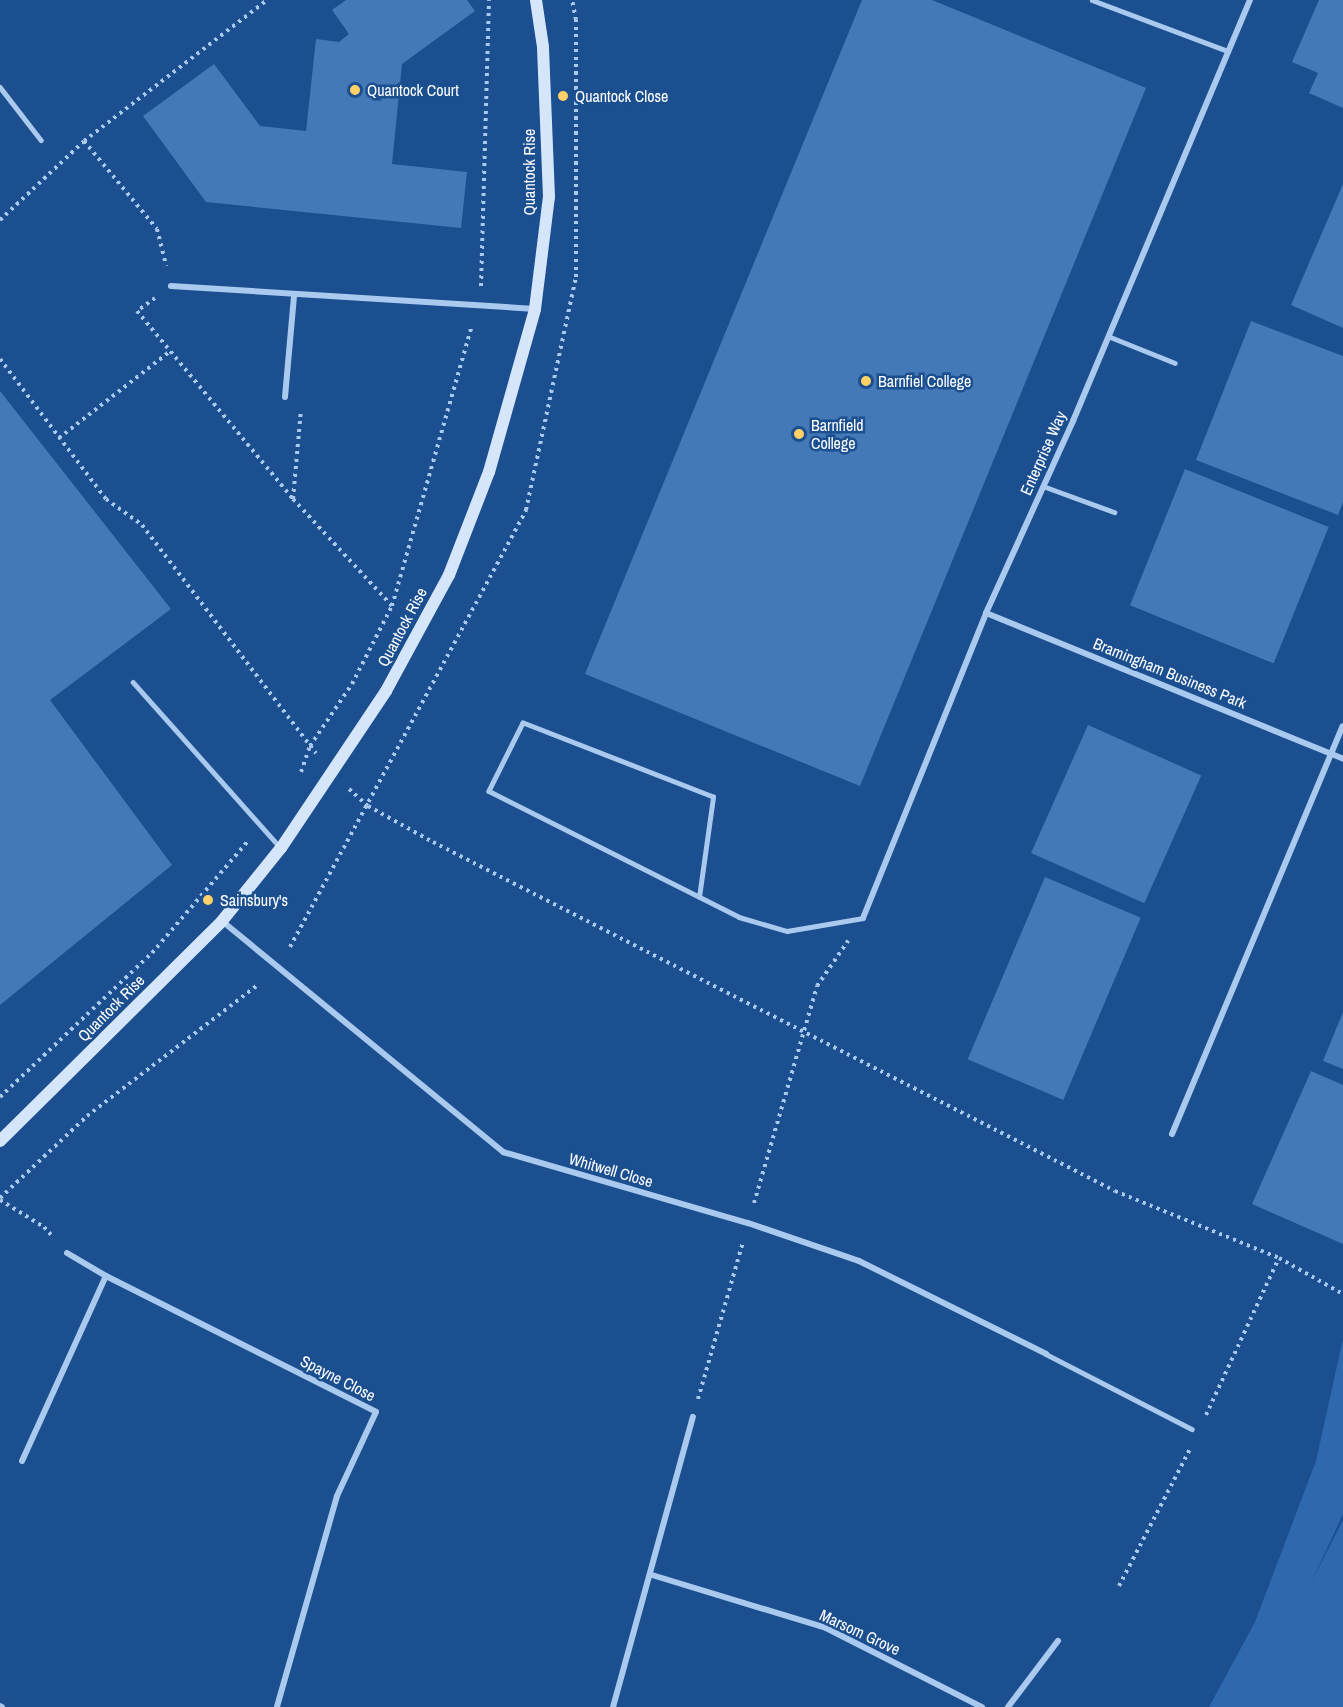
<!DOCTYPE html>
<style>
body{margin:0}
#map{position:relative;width:1343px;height:1707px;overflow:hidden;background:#1b4f8f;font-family:"Archivo Narrow",sans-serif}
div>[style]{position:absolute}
.green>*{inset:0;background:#2e69ad}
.building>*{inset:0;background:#4478b7;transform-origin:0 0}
.path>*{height:4px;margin-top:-2px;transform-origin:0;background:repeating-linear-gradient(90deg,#a9c9ee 0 3px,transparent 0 7.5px)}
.lane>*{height:4.5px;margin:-2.25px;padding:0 2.25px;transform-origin:2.25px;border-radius:2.25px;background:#a9c9ee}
.street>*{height:6px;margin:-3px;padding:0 3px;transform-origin:3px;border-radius:3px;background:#a9c9ee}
.secondary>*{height:12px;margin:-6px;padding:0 6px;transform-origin:6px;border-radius:6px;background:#d6e6fa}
.dots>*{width:16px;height:16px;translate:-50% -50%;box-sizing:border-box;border:3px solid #1b4f8f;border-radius:50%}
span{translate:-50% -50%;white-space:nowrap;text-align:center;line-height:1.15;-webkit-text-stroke:5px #1b4f8f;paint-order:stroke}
.poi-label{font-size:16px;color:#fff}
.left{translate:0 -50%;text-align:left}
.street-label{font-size:16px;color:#fff}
</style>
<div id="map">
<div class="green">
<div style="clip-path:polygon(1343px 1339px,1343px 1514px,1311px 1583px,1343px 1520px,1343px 1707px,1209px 1707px,1255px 1622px,1316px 1461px)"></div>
</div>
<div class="building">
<div style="clip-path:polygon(346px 0,467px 0,475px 11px,402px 64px,392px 164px,467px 172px,461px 228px,206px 202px,143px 116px,214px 64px,260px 126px,306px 131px,316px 39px,339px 42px,349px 34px,332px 10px)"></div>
<div style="clip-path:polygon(862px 0,932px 0,1146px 88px,860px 786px,585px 674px)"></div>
<div style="clip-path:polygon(1319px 0,1343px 0,1343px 108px,1309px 93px,1318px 73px,1292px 62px)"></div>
<div style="clip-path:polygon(1343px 184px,1343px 328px,1291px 305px)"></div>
<div style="clip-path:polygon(1251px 321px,1343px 356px,1343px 502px,1338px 515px,1196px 460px)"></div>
<div style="clip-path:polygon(0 391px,171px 609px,50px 700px,172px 865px,0 1005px)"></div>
<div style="left:1185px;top:469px;width:155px;height:147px;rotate:22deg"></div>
<div style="left:1088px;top:725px;width:124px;height:140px;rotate:24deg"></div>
<div style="left:1045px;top:877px;width:104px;height:198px;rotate:23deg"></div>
<div style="clip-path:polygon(1343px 1012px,1343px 1069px,1323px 1061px)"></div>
<div style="clip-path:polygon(1311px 1071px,1343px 1085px,1343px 1244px,1252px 1204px)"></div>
</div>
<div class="path">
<div style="left:84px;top:141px;width:114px;rotate:50.3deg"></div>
<div style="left:157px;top:229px;width:38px;rotate:76deg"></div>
<div style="left:0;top:220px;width:115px;rotate:-43.2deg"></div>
<div style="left:84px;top:141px;width:231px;rotate:-37.6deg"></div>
<div style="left:481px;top:286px;width:286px;rotate:-88.4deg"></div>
<div style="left:155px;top:298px;width:22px;rotate:144deg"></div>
<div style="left:137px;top:311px;width:244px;rotate:50.3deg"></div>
<div style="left:293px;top:499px;width:146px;rotate:47.2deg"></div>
<div style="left:0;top:359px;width:176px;rotate:52.9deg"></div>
<div style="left:106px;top:499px;width:44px;rotate:35.8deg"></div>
<div style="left:142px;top:525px;width:287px;rotate:52.7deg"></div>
<div style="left:59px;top:438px;width:140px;rotate:-38deg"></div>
<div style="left:293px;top:499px;width:89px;rotate:-84.9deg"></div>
<div style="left:301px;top:772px;width:28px;rotate:-71deg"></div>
<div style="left:310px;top:746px;width:75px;rotate:-55.9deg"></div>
<div style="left:352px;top:684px;width:88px;rotate:-62.9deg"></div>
<div style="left:392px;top:606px;width:292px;rotate:-74.1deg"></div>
<div style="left:349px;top:789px;width:25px;rotate:42deg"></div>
<div style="left:368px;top:806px;width:74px;rotate:29deg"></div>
<div style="left:433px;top:842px;width:766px;rotate:27.1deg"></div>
<div style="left:1115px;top:1191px;width:177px;rotate:22.2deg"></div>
<div style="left:1279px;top:1258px;width:73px;rotate:29.4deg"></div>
<div style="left:290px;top:947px;width:497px;rotate:-61.6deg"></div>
<div style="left:526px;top:510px;width:238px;rotate:-77.9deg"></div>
<div style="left:576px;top:277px;width:257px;rotate:-90deg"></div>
<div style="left:576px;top:20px;width:20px;rotate:-101deg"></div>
<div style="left:0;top:1097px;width:209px;rotate:-43.5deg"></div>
<div style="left:152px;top:953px;width:148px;rotate:-49.4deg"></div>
<div style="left:0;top:1198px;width:120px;rotate:-43.3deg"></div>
<div style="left:87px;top:1116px;width:215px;rotate:-37.5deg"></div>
<div style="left:0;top:1200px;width:52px;rotate:31.5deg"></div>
<div style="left:44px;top:1227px;width:13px;rotate:48deg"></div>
<div style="left:754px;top:1203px;width:226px;rotate:-73.8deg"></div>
<div style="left:817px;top:986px;width:55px;rotate:-55.4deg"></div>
<div style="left:698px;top:1399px;width:163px;rotate:-74deg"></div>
<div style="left:1206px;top:1415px;width:173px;rotate:-65.1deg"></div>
<div style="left:1119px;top:1586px;width:154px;rotate:-62.6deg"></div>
</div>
<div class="lane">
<div style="left:1092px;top:0;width:145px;rotate:20.6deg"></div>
<div style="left:0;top:87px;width:67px;rotate:52.3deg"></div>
<div style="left:1108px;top:336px;width:72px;rotate:21.9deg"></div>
<div style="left:1043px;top:486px;width:76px;rotate:20.1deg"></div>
<div style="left:133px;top:682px;width:220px;rotate:48.3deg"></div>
<div style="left:699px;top:897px;width:101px;rotate:-82deg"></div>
<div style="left:713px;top:797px;width:204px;rotate:-158.7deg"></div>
<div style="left:523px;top:723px;width:76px;rotate:116.6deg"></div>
<div style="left:489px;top:791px;width:280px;rotate:26.7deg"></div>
<div style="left:739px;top:917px;width:50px;rotate:16.3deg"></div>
<div style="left:787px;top:931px;width:77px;rotate:-9.7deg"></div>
<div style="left:1046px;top:1354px;width:164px;rotate:27.2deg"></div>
</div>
<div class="street">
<div style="left:171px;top:286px;width:365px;rotate:3.6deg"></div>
<div style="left:285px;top:397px;width:101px;rotate:-84.9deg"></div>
<div style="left:986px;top:613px;width:386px;rotate:22.2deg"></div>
<div style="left:863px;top:918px;width:329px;rotate:-68deg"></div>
<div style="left:986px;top:613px;width:211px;rotate:-65.6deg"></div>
<div style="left:1073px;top:421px;width:457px;rotate:-67.2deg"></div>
<div style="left:222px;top:921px;width:364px;rotate:39.4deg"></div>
<div style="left:503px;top:1152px;width:255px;rotate:16.2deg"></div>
<div style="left:748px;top:1223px;width:117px;rotate:18.9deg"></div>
<div style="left:859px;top:1261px;width:209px;rotate:26.4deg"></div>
<div style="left:1172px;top:1134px;width:442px;rotate:-67.3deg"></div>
<div style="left:67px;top:1253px;width:45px;rotate:30.5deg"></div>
<div style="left:106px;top:1276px;width:302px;rotate:26.7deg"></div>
<div style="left:376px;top:1412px;width:93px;rotate:114.9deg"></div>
<div style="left:337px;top:1496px;width:219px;rotate:105.9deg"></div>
<div style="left:22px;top:1461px;width:203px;rotate:-65.6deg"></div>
<div style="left:652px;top:1575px;width:182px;rotate:16.9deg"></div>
<div style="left:826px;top:1628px;width:175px;rotate:26.9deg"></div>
<div style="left:0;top:1706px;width:2px;rotate:27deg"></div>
<div style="left:613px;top:1707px;width:301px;rotate:-74.6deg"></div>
<div style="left:1008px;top:1707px;width:83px;rotate:-52.9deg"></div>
</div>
<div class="secondary">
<div style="left:0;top:1141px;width:313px;rotate:-44.7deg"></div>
<div style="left:222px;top:921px;width:94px;rotate:-51.1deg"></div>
<div style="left:281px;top:848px;width:189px;rotate:-56.2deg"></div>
<div style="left:386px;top:691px;width:132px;rotate:-61.5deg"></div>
<div style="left:449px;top:575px;width:110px;rotate:-68.8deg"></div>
<div style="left:489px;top:472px;width:169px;rotate:-74.2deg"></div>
<div style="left:535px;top:309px;width:113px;rotate:-82.9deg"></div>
<div style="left:549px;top:197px;width:150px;rotate:-92.3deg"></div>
<div style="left:543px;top:47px;width:48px;rotate:-98.5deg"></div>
</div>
<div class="dots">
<div style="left:355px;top:90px;background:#ffd166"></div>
<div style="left:563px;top:96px;background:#ffd166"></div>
<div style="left:866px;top:381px;background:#ffd166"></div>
<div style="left:799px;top:434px;background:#ffd166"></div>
<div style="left:208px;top:900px;background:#ffd166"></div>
</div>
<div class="poi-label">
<span class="left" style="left:367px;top:90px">Quantock Court</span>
<span class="left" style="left:575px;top:96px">Quantock Close</span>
<span class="left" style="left:878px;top:381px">Barnfiel College</span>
<span class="left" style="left:811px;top:434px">Barnfield<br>College</span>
<span class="left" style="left:220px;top:900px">Sainsbury's</span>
</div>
<div class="street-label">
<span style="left:529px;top:172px;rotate:-90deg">Quantock Rise</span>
<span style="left:1043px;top:453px;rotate:-66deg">Enterprise Way</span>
<span style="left:402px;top:627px;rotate:-62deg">Quantock Rise</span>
<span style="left:1170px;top:673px;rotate:22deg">Bramingham Business Park</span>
<span style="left:111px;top:1008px;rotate:-45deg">Quantock Rise</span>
<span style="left:611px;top:1170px;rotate:16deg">Whitwell Close</span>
<span style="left:338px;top:1378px;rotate:27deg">Spayne Close</span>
<span style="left:860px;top:1632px;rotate:25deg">Marsom Grove</span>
</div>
</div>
